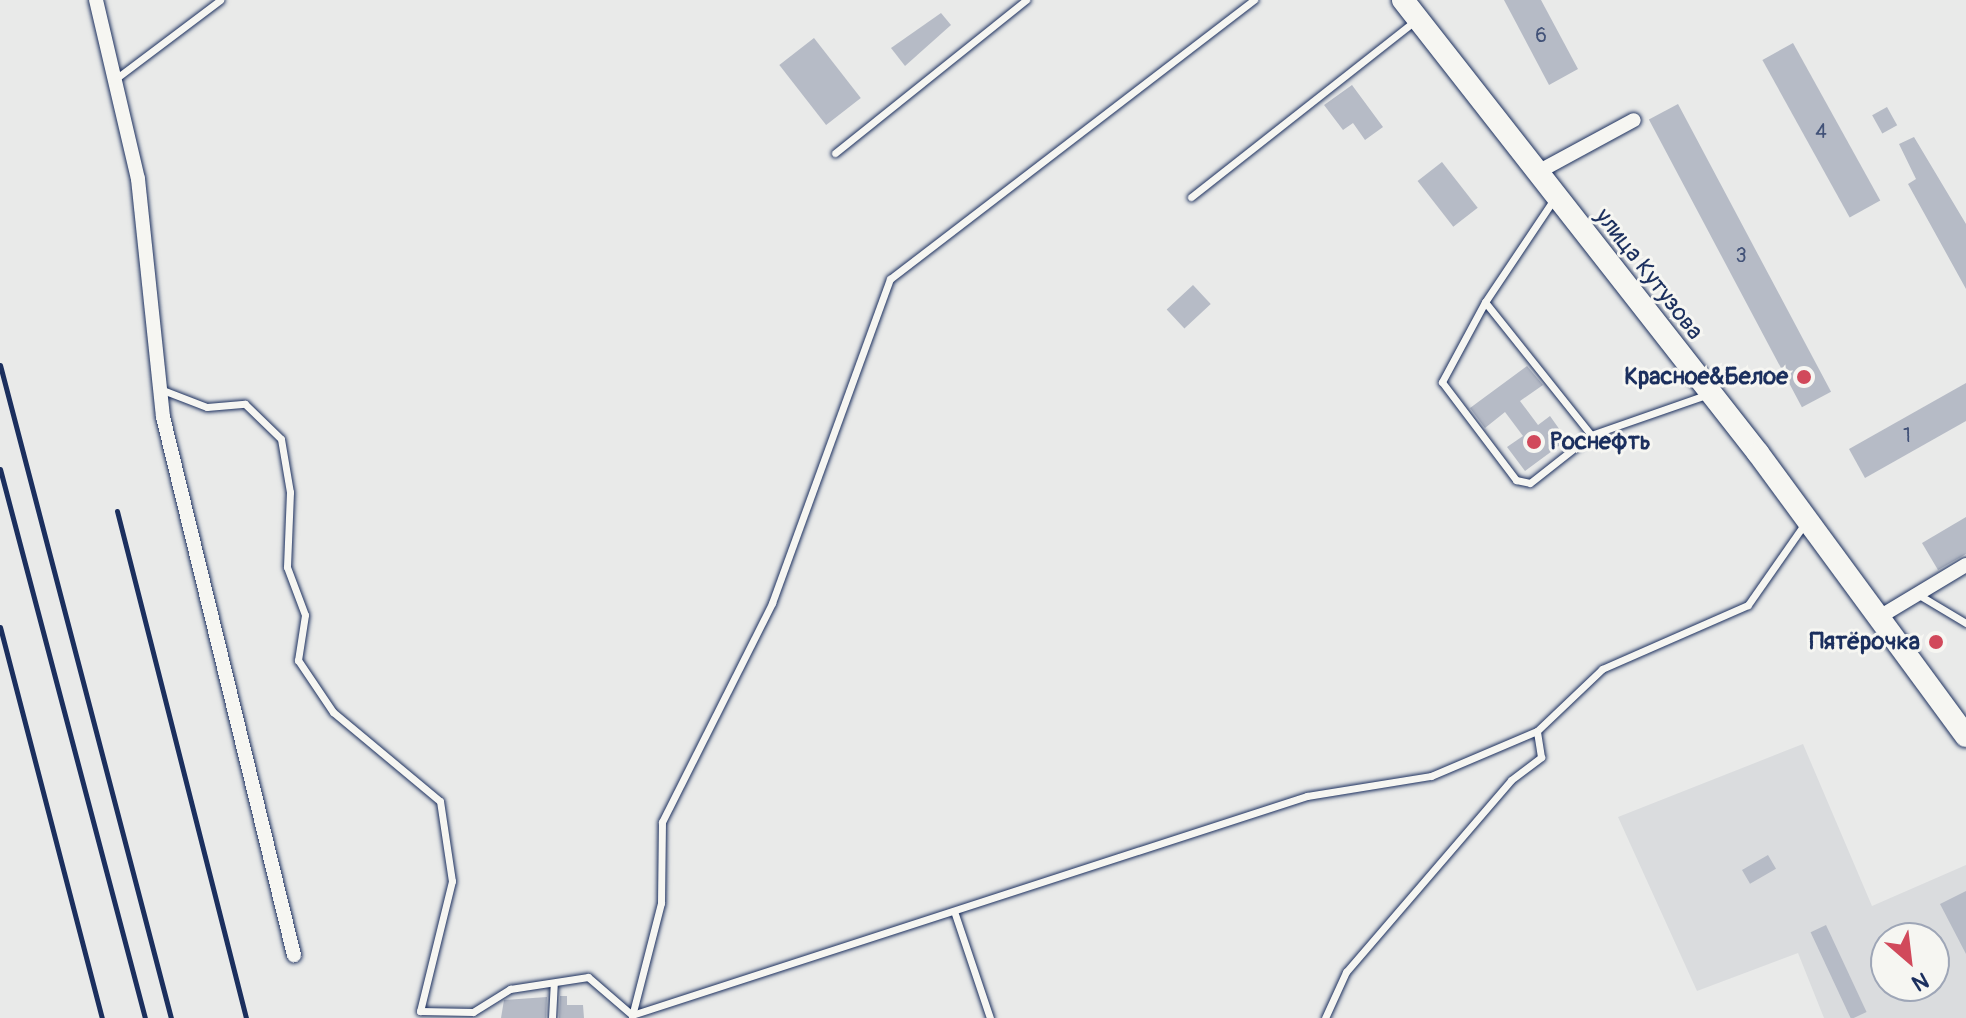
<!DOCTYPE html>
<meta charset="utf-8">
<style>
body{margin:0}
#map{position:relative;width:1966px;height:1018px;overflow:hidden;background:#e9eae9;font-family:Pangolin,sans-serif}
div>[style]{position:absolute}
.built>*{inset:0;background:#dadcde}
.building>*{inset:0;background:#b6bbc6;transform-origin:0 0}
.roads{filter:drop-shadow(0 0 2px #1b2f5e) drop-shadow(0 0 2px #1b2f5e)}
.service>*{height:7px;margin:-3.5px;padding:0 3.5px;transform-origin:3.5px;border-radius:3.5px;background:#f6f6f2}
.minor>*{height:14px;margin:-7px;padding:0 7px;transform-origin:7px;border-radius:7px;background:#f6f6f2}
.primary>*{height:22px;margin:-11px;padding:0 11px;transform-origin:11px;border-radius:11px;background:#f6f6f2}
.rail>*{height:5px;margin:-2.5px;padding:0 2.5px;transform-origin:2.5px;border-radius:2.5px;background:#1b2f5e}
.dots>*{width:22px;height:22px;translate:-50% -50%;box-sizing:border-box;border:4px solid #f6f6f2;border-radius:50%}
span{translate:-50% -50%;white-space:nowrap;text-align:center;line-height:1.15;-webkit-text-stroke:6px #f6f6f2;paint-order:stroke}
.number-label{font-size:20px;color:#425278}
.number-label span{-webkit-text-stroke-width:0}
.street-label{font-size:24px;color:#1b2f5e}
.poi-label{font-size:24px;color:#1b2f5e;font-weight:700}
.right{translate:-100% -50%;text-align:right}
.left{translate:0 -50%;text-align:left}
.north{position:absolute;left:1870px;top:922px;width:80px;height:80px;box-sizing:border-box;background:#f6f6f2;border:2px solid #9ea6b7;border-radius:50%;rotate:152deg;font-size:22px;font-weight:700;line-height:32px;text-align:center;color:#1b2f5e}
.north::after{content:'';display:block;margin:auto;width:28px;height:36px;background:#d1495b;clip-path:polygon(50% 0,100% 100%,50% 72%,0 100%)}
</style>
<div id="map">
<div class="built">
<div style="clip-path:polygon(evenodd,1803px 744px,1872px 906px,1966px 865px,1966px 1018px,1824px 1018px,1798px 953px,1697px 991px,1618px 817px,1803px 744px,1886px 938px,1934px 938px,1934px 986px,1886px 986px,1886px 938px)"></div>
</div>
<div class="building">
<div style="clip-path:polygon(1504px 0,1541px 0,1578px 69px,1549px 85px)"></div>
<div style="clip-path:polygon(941px 13px,951px 25px,905px 66px,891px 48px)"></div>
<div style="left:814px;top:38px;width:76px;height:44px;rotate:52deg"></div>
<div style="left:1793px;top:43px;width:180px;height:35px;rotate:61deg"></div>
<div style="clip-path:polygon(1352px 85px,1383px 127px,1365px 140px,1353px 123px,1343px 130px,1324px 105px)"></div>
<div style="left:1678px;top:104px;width:326px;height:33px;rotate:62deg"></div>
<div style="left:1887px;top:107px;width:21px;height:17px;rotate:61deg"></div>
<div style="clip-path:polygon(1914px 137px,1966px 224px,1966px 289px,1908px 184px,1916px 179px,1899px 144px)"></div>
<div style="left:1442px;top:162px;width:58px;height:31px;rotate:52deg"></div>
<div style="left:1193px;top:285px;width:26px;height:36px;rotate:47deg"></div>
<div style="clip-path:polygon(1527px 366px,1543px 385px,1520px 401px,1538px 425px,1550px 416px,1567px 440px,1525px 471px,1507px 447px,1523px 436px,1505px 412px,1485px 428px,1470px 408px)"></div>
<div style="clip-path:polygon(1966px 383px,1966px 421px,1865px 478px,1849px 449px)"></div>
<div style="clip-path:polygon(1966px 517px,1966px 554px,1938px 570px,1922px 543px)"></div>
<div style="left:1768px;top:855px;width:16px;height:30px;rotate:60deg"></div>
<div style="clip-path:polygon(1966px 891px,1966px 954px,1940px 904px)"></div>
<div style="left:1826px;top:925px;width:96px;height:17px;rotate:65deg"></div>
<div style="clip-path:polygon(560px 996px,567px 996px,567px 1005px,583px 1005px,584px 1018px,559px 1018px)"></div>
<div style="clip-path:polygon(547px 997px,546px 1018px,501px 1018px,504px 1000px)"></div>
</div>
<div class="roads">
<div class="service">
<div style="left:118px;top:77px;width:128px;rotate:-37deg"></div>
<div style="left:835px;top:153px;width:245px;rotate:-38.7deg"></div>
<div style="left:1191px;top:197px;width:286px;rotate:-38.2deg"></div>
<div style="left:1554px;top:199px;width:124px;rotate:123.8deg"></div>
<div style="left:1485px;top:302px;width:170px;rotate:51.4deg"></div>
<div style="left:1591px;top:435px;width:125px;rotate:-19.2deg"></div>
<div style="left:1485px;top:302px;width:91px;rotate:118.3deg"></div>
<div style="left:1442px;top:382px;width:123px;rotate:52.9deg"></div>
<div style="left:1516px;top:480px;width:14px;rotate:12deg"></div>
<div style="left:1530px;top:483px;width:78px;rotate:-38.2deg"></div>
<div style="left:160px;top:389px;width:50px;rotate:21deg"></div>
<div style="left:207px;top:407px;width:38px;rotate:-5deg"></div>
<div style="left:245px;top:404px;width:50px;rotate:44.2deg"></div>
<div style="left:281px;top:439px;width:54px;rotate:80.4deg"></div>
<div style="left:290px;top:492px;width:75px;rotate:92.3deg"></div>
<div style="left:287px;top:567px;width:51px;rotate:69.4deg"></div>
<div style="left:305px;top:615px;width:46px;rotate:98.8deg"></div>
<div style="left:298px;top:660px;width:63px;rotate:56.1deg"></div>
<div style="left:333px;top:712px;width:139px;rotate:39.8deg"></div>
<div style="left:440px;top:801px;width:81px;rotate:81.5deg"></div>
<div style="left:452px;top:881px;width:134px;rotate:103.8deg"></div>
<div style="left:420px;top:1011px;width:53px;rotate:1.1deg"></div>
<div style="left:473px;top:1012px;width:44px;rotate:-31.9deg"></div>
<div style="left:510px;top:989px;width:79px;rotate:-8.7deg"></div>
<div style="left:588px;top:977px;width:58px;rotate:40.8deg"></div>
<div style="left:632px;top:1015px;width:710px;rotate:-17.98deg"></div>
<div style="left:1307px;top:796px;width:126px;rotate:-9.2deg"></div>
<div style="left:1431px;top:776px;width:115px;rotate:-23deg"></div>
<div style="left:1537px;top:731px;width:90px;rotate:-43.6deg"></div>
<div style="left:1602px;top:669px;width:159px;rotate:-23.7deg"></div>
<div style="left:1748px;top:605px;width:101px;rotate:-55.1deg"></div>
<div style="left:1919px;top:595px;width:55px;rotate:30.8deg"></div>
<div style="left:954px;top:911px;width:113px;rotate:71.4deg"></div>
<div style="left:632px;top:1016px;width:117px;rotate:-75.6deg"></div>
<div style="left:661px;top:903px;width:81px;rotate:-89.3deg"></div>
<div style="left:662px;top:822px;width:245px;rotate:-63.3deg"></div>
<div style="left:772px;top:603px;width:345px;rotate:-70deg"></div>
<div style="left:890px;top:279px;width:459px;rotate:-37.5deg"></div>
<div style="left:552px;top:1018px;width:33px;rotate:-87deg"></div>
<div style="left:1325px;top:1018px;width:51px;rotate:-65.5deg"></div>
<div style="left:1346px;top:972px;width:253px;rotate:-49.3deg"></div>
<div style="left:1511px;top:780px;width:38px;rotate:-37deg"></div>
<div style="left:1541px;top:757px;width:26px;rotate:-99deg"></div>
</div>
<div class="minor">
<div style="left:96px;top:0;width:184px;rotate:76.8deg"></div>
<div style="left:138px;top:179px;width:239px;rotate:84deg"></div>
<div style="left:163px;top:417px;width:554px;rotate:76.32deg"></div>
<div style="left:1536px;top:173px;width:111px;rotate:-28.4deg"></div>
<div style="left:1881px;top:616px;width:99px;rotate:-31deg"></div>
</div>
<div class="primary">
<div style="left:1403px;top:0;width:576px;rotate:51.92deg"></div>
<div style="left:1758px;top:453px;width:351px;rotate:53.7deg"></div>
</div>
</div>
<div class="rail">
<div style="left:0;top:365px;width:675px;rotate:75.33deg"></div>
<div style="left:0;top:469px;width:568px;rotate:75.21deg"></div>
<div style="left:117px;top:511px;width:523px;rotate:75.72deg"></div>
<div style="left:0;top:627px;width:404px;rotate:75.4deg"></div>
</div>
<div class="dots">
<div style="left:1804px;top:377px;background:#d1495b"></div>
<div style="left:1534px;top:442px;background:#d1495b"></div>
<div style="left:1936px;top:642px;background:#d1495b"></div>
</div>
<div class="number-label">
<span style="left:1541px;top:35px">6</span>
<span style="left:1821px;top:131px">4</span>
<span style="left:1741px;top:255px">3</span>
<span style="left:1907px;top:435px">1</span>
</div>
<div class="street-label">
<span style="left:1649px;top:274px;rotate:52deg">улица Кутузова</span>
</div>
<div class="poi-label">
<span class="right" style="left:1788px;top:377px">Красное&amp;Белое</span>
<span class="left" style="left:1550px;top:442px">Роснефть</span>
<span class="right" style="left:1920px;top:642px">Пятёрочка</span>
</div>
<div class="north">N</div>
</div>
